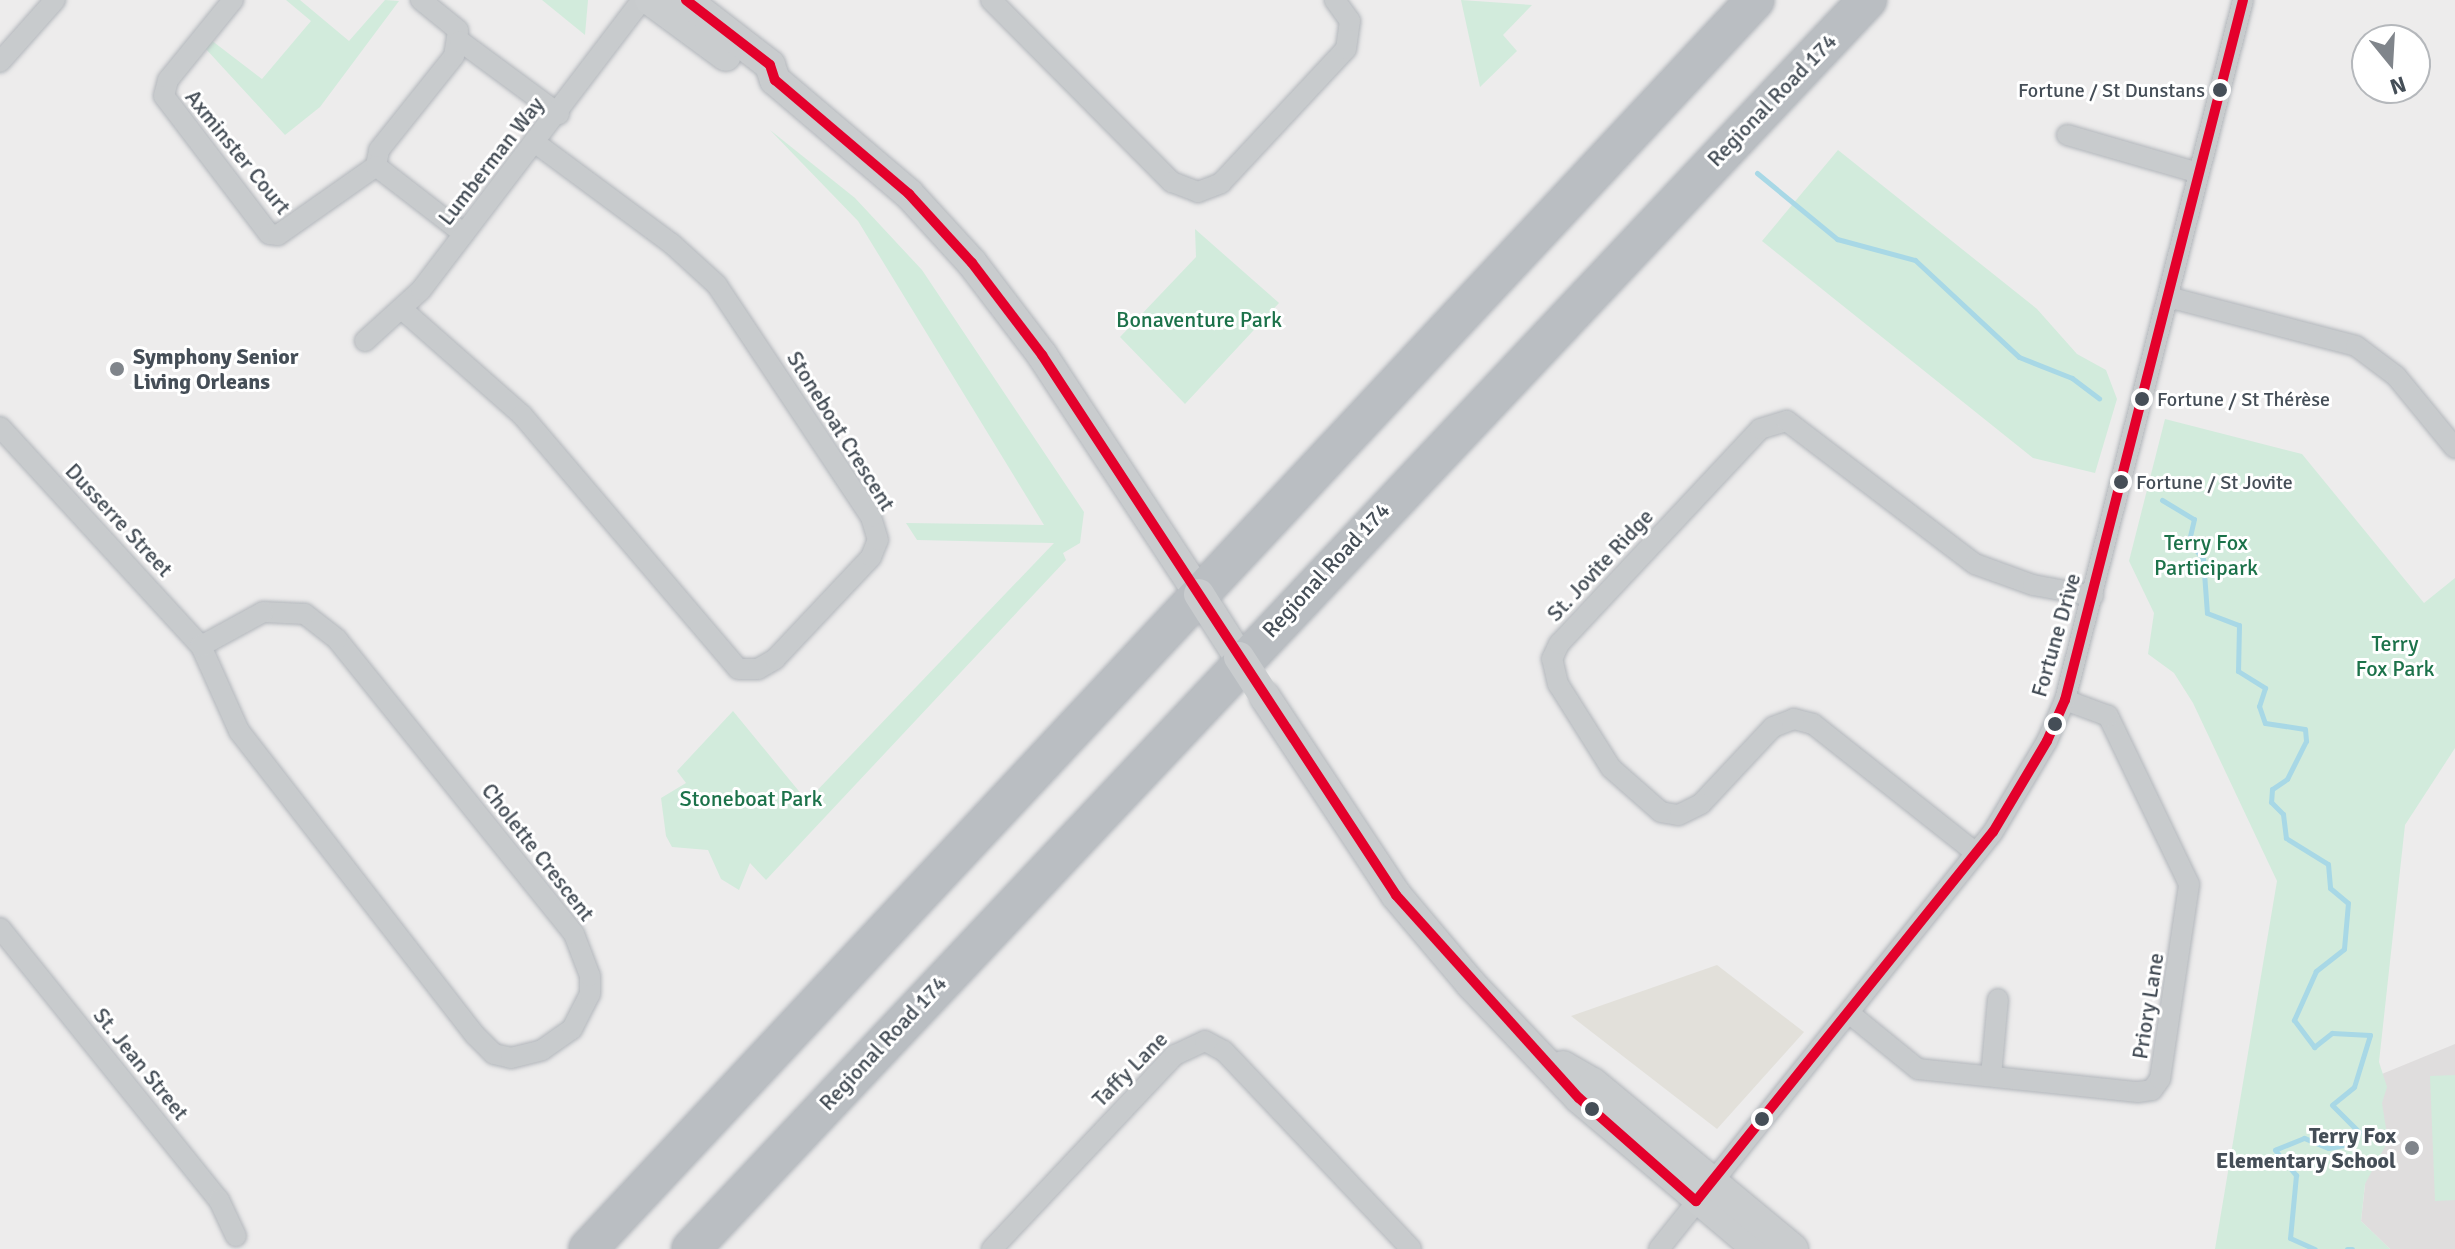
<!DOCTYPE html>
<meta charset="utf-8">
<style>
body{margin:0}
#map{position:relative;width:2455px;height:1249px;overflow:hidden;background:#edecec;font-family:Signika,sans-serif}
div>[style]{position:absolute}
.commercial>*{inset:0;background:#e2e0da}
.education>*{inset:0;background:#dfdddd}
.green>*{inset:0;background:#d2ebdc}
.stream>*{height:5px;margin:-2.5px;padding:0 2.5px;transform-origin:2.5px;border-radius:2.5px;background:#a8d8e6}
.roads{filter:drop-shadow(0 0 2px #b2b6bb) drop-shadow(0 0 2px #b2b6bb)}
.street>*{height:20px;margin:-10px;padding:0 10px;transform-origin:10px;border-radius:10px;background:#c8cbcd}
.secondary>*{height:30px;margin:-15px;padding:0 15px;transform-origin:15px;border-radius:15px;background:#c9ccce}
.highway>*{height:38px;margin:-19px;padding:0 19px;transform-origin:19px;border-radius:19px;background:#babec2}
.secondary-bridge>*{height:30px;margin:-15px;padding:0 15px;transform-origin:15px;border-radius:15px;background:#c9ccce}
.bus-1>*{height:10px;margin:-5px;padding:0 5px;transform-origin:5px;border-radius:5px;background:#e4002b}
.dots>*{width:22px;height:22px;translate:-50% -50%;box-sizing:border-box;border:4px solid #fff;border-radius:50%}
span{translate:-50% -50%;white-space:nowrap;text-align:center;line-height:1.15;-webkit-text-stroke:6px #fff;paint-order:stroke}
.bus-label{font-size:20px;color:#454e57}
.right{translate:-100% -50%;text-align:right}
.left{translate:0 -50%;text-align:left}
.street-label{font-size:22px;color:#454e57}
.park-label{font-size:22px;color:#1c724a}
.poi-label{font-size:22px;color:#454e57;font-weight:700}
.north{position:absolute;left:2351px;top:24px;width:80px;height:80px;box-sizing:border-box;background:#fff;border:2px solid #b5b8bc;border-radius:50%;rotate:162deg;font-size:22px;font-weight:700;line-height:32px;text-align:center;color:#454e57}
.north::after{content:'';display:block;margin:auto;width:28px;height:36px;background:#80858b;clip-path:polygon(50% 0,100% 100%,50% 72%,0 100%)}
</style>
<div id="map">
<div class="commercial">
<div style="clip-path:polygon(1717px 965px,1804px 1032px,1717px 1129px,1571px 1016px)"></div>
</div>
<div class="education">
<div style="clip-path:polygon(2455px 1044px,2455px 1249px,2390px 1249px,2361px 1221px,2377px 1076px)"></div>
</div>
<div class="green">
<div style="clip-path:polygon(286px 0,300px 0,349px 41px,385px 0,399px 1px,320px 107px,285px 135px,205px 48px,211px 40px,262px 79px,311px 21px)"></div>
<div style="clip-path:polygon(542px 0,588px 0,585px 35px)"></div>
<div style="clip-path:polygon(1461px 0,1532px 5px,1503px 35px,1517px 51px,1480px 87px)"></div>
<div style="clip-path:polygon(770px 130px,855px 198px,922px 270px,1084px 512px,1080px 543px,1063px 553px,1066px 560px,766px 880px,750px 863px,739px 890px,721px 879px,708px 850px,672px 847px,666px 836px,661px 798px,686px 783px,677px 771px,733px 711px,807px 801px,1054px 543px,917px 540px,906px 523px,1044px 525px,858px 221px)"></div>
<div style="clip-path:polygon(1838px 150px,2037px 309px,2077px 354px,2106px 370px,2117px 399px,2095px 473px,2033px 458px,1762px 241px)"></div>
<div style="clip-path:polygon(1195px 229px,1279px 303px,1185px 404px,1120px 337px,1196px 257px)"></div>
<div style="clip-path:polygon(2165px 419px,2302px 454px,2424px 603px,2455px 578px,2455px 748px,2405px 825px,2379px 1062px,2387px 1087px,2382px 1103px,2388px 1141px,2365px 1184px,2361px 1221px,2390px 1249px,2215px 1249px,2277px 881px,2193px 703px,2174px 673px,2148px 654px,2154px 613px,2129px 561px)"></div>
<div style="clip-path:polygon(2455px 1075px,2455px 1200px,2435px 1201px,2430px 1076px)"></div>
</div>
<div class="stream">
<div style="left:1757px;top:173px;width:104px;rotate:39.5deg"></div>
<div style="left:1837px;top:239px;width:81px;rotate:15.1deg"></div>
<div style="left:1915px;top:260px;width:142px;rotate:43deg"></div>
<div style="left:2019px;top:357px;width:57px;rotate:21.6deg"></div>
<div style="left:2072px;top:378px;width:34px;rotate:37deg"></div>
<div style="left:2162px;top:500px;width:37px;rotate:31deg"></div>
<div style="left:2194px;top:519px;width:23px;rotate:103deg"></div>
<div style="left:2189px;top:541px;width:23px;rotate:52deg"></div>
<div style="left:2203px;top:559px;width:54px;rotate:85.8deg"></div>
<div style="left:2207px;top:613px;width:34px;rotate:21deg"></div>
<div style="left:2239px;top:625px;width:46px;rotate:91.2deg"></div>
<div style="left:2238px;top:671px;width:32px;rotate:32deg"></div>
<div style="left:2265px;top:688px;width:19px;rotate:108deg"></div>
<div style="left:2259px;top:706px;width:18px;rotate:71deg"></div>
<div style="left:2265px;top:723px;width:40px;rotate:8.5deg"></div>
<div style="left:2305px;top:729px;width:12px;rotate:85deg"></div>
<div style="left:2306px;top:741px;width:42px;rotate:116.6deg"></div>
<div style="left:2287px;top:779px;width:18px;rotate:146deg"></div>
<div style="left:2272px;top:789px;width:13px;rotate:94deg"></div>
<div style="left:2271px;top:802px;width:17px;rotate:45deg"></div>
<div style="left:2283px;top:814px;width:24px;rotate:83deg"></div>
<div style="left:2286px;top:838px;width:49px;rotate:31.8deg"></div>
<div style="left:2328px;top:864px;width:24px;rotate:85deg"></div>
<div style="left:2330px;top:888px;width:23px;rotate:40deg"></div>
<div style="left:2348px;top:903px;width:46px;rotate:95deg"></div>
<div style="left:2344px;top:949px;width:36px;rotate:142deg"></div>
<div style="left:2316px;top:971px;width:54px;rotate:114.2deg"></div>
<div style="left:2294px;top:1020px;width:34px;rotate:53deg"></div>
<div style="left:2314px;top:1047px;width:23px;rotate:-38deg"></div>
<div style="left:2332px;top:1033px;width:38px;rotate:3deg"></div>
<div style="left:2370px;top:1035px;width:54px;rotate:107.1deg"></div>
<div style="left:2354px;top:1087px;width:28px;rotate:141deg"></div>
<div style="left:2332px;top:1105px;width:38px;rotate:45deg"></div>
<div style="left:2359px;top:1132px;width:12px;rotate:114deg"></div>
<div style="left:2354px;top:1143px;width:26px;rotate:169deg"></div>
<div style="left:2328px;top:1148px;width:26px;rotate:-157deg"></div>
<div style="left:2304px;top:1138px;width:31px;rotate:158deg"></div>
<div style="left:2275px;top:1150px;width:33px;rotate:50deg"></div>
<div style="left:2296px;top:1175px;width:63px;rotate:95.4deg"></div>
<div style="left:2290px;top:1238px;width:27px;rotate:24deg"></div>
<div style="left:2347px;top:1249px;width:5px"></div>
</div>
<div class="roads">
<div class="street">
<div style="left:233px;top:0;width:103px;rotate:129.1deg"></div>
<div style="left:168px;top:80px;width:16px;rotate:104deg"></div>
<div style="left:164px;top:96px;width:173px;rotate:52.7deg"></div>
<div style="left:269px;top:234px;width:9px;rotate:6deg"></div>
<div style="left:278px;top:235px;width:120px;rotate:-35.1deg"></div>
<div style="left:376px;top:166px;width:16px;rotate:-79deg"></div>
<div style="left:379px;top:150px;width:120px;rotate:-51.4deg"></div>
<div style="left:454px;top:56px;width:26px;rotate:-81deg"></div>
<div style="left:458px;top:30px;width:48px;rotate:-141deg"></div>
<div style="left:991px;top:0;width:257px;rotate:45.2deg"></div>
<div style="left:1172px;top:182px;width:28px;rotate:21deg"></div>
<div style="left:1198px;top:192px;width:25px;rotate:-21deg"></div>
<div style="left:1221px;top:183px;width:183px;rotate:-47deg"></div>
<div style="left:1346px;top:49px;width:28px;rotate:-82deg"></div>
<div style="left:1350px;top:21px;width:26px;rotate:-126deg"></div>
<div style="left:460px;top:41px;width:123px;rotate:36.4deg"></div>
<div style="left:0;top:62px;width:83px;rotate:-48.4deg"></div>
<div style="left:2067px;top:135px;width:137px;rotate:16.1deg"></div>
<div style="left:376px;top:166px;width:111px;rotate:37.7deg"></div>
<div style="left:2168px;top:297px;width:194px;rotate:14.6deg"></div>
<div style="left:2356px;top:346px;width:50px;rotate:36.9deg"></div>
<div style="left:2396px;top:376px;width:93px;rotate:50.7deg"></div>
<div style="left:403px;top:310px;width:159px;rotate:41.4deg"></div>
<div style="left:522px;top:415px;width:333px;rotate:49.6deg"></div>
<div style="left:738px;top:669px;width:20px"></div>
<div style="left:758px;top:669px;width:20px;rotate:-30deg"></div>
<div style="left:775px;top:659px;width:140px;rotate:-46.7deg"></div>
<div style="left:871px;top:557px;width:18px;rotate:-68deg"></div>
<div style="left:878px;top:540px;width:24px;rotate:-107deg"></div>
<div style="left:871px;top:517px;width:278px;rotate:-123.6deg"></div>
<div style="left:717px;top:285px;width:61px;rotate:-137.7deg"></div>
<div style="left:672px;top:244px;width:168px;rotate:-143.5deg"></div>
<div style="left:365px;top:341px;width:76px;rotate:-42.3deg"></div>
<div style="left:421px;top:290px;width:365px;rotate:-52.7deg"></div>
<div style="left:0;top:427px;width:297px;rotate:47.5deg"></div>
<div style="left:201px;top:646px;width:93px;rotate:65.9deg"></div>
<div style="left:239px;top:731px;width:385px;rotate:52.2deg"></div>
<div style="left:475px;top:1035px;width:27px;rotate:45deg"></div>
<div style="left:494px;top:1054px;width:17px;rotate:13deg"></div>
<div style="left:511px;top:1058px;width:32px;rotate:-14deg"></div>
<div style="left:542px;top:1050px;width:37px;rotate:-35deg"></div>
<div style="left:572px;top:1029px;width:39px;rotate:-63deg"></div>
<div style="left:590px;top:994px;width:18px;rotate:-90deg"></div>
<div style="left:590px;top:976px;width:45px;rotate:-110.9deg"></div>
<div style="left:574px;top:934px;width:378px;rotate:-128.8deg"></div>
<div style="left:337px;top:639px;width:41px;rotate:-142deg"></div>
<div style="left:305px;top:614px;width:42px;rotate:-177.3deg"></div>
<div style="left:263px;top:612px;width:71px;rotate:151.3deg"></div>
<div style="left:1976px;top:853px;width:208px;rotate:-141.6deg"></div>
<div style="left:1813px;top:724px;width:20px;rotate:-165deg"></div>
<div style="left:1794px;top:719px;width:22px;rotate:159deg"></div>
<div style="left:1773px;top:727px;width:105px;rotate:133.1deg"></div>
<div style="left:1701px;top:804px;width:25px;rotate:154deg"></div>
<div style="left:1678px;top:815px;width:17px;rotate:-170deg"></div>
<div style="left:1661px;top:812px;width:67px;rotate:-138.7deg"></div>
<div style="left:1611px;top:768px;width:99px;rotate:-122.2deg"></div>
<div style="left:1558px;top:684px;width:26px;rotate:-103deg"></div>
<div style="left:1552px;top:659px;width:17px;rotate:-65deg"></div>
<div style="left:1559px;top:644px;width:294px;rotate:-46.9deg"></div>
<div style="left:1760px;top:429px;width:28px;rotate:-17deg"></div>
<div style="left:1787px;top:421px;width:236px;rotate:37.3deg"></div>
<div style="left:1975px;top:564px;width:62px;rotate:19.9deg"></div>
<div style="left:2033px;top:585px;width:61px;rotate:10.4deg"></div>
<div style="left:0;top:928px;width:349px;rotate:51.2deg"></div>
<div style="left:219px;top:1200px;width:40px;rotate:65deg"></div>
<div style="left:1849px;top:1013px;width:89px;rotate:39.1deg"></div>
<div style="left:1918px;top:1069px;width:221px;rotate:6deg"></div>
<div style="left:2138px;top:1092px;width:14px;rotate:-8deg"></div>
<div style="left:2152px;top:1090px;width:14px;rotate:-54deg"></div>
<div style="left:2160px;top:1079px;width:197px;rotate:-81.5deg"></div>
<div style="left:2189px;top:884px;width:187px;rotate:-115.7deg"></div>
<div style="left:2108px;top:716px;width:46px;rotate:-159.6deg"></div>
<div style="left:1991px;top:1076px;width:77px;rotate:-84.8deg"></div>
<div style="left:992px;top:1249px;width:267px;rotate:-46.7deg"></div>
<div style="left:1175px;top:1055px;width:33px;rotate:-25deg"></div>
<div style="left:1205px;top:1041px;width:21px;rotate:28deg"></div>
<div style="left:1224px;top:1051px;width:272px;rotate:46.6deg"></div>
<div style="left:1659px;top:1249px;width:534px;rotate:-51.31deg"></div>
<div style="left:1993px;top:832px;width:106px;rotate:-59.3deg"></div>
<div style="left:2047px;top:741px;width:45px;rotate:-66.3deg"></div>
<div style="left:2065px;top:700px;width:722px;rotate:-75.73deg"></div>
</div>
<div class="secondary">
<div style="left:650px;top:0;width:94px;rotate:36.4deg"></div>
<div style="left:686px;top:0;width:106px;rotate:37.7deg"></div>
<div style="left:770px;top:65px;width:16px;rotate:72deg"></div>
<div style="left:775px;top:80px;width:176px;rotate:40.4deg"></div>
<div style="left:909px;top:194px;width:93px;rotate:47.6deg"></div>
<div style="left:972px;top:263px;width:116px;rotate:52.7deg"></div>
<div style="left:1042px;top:355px;width:286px;rotate:56.7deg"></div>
<div style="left:1211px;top:613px;width:52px;rotate:57.5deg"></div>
<div style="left:1265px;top:697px;width:237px;rotate:56.5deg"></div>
<div style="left:1396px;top:895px;width:115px;rotate:49.9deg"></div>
<div style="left:1470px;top:983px;width:158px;rotate:46.5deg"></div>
<div style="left:1579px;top:1098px;width:234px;rotate:40.2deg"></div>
<div style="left:1563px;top:1066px;width:34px;rotate:30deg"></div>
<div style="left:1593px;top:1083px;width:260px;rotate:39.7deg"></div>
</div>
<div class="highway">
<div style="left:588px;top:1249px;width:1709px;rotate:-46.94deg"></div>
<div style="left:691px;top:1249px;width:1716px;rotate:-46.72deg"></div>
</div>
</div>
<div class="secondary-bridge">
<div style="left:1199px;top:594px;width:22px;rotate:58deg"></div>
<div style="left:1239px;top:657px;width:48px;rotate:57deg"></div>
</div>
<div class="bus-1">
<div style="left:686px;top:0;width:106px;rotate:37.7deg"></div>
<div style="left:770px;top:65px;width:16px;rotate:72deg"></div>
<div style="left:775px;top:80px;width:176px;rotate:40.4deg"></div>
<div style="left:909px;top:194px;width:93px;rotate:47.6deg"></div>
<div style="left:972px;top:263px;width:116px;rotate:52.7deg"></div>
<div style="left:1042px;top:355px;width:646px;rotate:56.75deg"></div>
<div style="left:1396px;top:895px;width:273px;rotate:48deg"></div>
<div style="left:1579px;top:1098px;width:156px;rotate:41.4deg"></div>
<div style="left:1696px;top:1201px;width:474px;rotate:-51.2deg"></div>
<div style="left:1993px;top:832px;width:106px;rotate:-59.3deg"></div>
<div style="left:2047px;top:741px;width:45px;rotate:-66.3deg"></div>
<div style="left:2065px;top:700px;width:722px;rotate:-75.73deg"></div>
</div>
<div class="dots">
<div style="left:2220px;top:90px;background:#454e57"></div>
<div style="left:117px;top:369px;background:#80858b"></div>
<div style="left:2142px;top:399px;background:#454e57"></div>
<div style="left:2121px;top:482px;background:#454e57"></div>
<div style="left:2055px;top:724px;background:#454e57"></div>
<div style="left:1592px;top:1109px;background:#454e57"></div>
<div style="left:1762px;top:1119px;background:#454e57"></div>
<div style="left:2412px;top:1148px;background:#80858b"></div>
</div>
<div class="bus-label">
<span class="right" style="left:2205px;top:90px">Fortune / St Dunstans</span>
<span class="left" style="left:2157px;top:399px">Fortune / St Thérèse</span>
<span class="left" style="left:2136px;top:482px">Fortune / St Jovite</span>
</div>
<div class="street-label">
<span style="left:1772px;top:100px;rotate:-46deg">Regional Road 174</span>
<span style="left:238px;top:152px;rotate:51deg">Axminster Court</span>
<span style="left:491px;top:161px;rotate:-52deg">Lumberman Way</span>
<span style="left:841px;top:431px;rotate:58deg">Stoneboat Crescent</span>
<span style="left:119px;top:520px;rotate:47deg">Dusserre Street</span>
<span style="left:1600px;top:565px;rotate:-47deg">St. Jovite Ridge</span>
<span style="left:1326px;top:570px;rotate:-47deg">Regional Road 174</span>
<span style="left:2056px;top:635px;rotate:-74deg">Fortune Drive</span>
<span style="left:538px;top:852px;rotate:52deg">Cholette Crescent</span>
<span style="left:2148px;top:1006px;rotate:-81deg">Priory Lane</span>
<span style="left:883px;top:1043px;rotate:-47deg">Regional Road 174</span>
<span style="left:141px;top:1064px;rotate:51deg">St. Jean Street</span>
<span style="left:1130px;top:1069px;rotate:-45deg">Taffy Lane</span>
</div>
<div class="park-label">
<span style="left:1199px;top:320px">Bonaventure Park</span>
<span style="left:2206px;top:555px">Terry Fox<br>Participark</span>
<span style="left:2395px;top:656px">Terry<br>Fox Park</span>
<span style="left:751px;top:799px">Stoneboat Park</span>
</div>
<div class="poi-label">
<span class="left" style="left:133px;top:369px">Symphony Senior<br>Living Orleans</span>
<span class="right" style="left:2396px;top:1148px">Terry Fox<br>Elementary School</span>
</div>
<div class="north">N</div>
</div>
